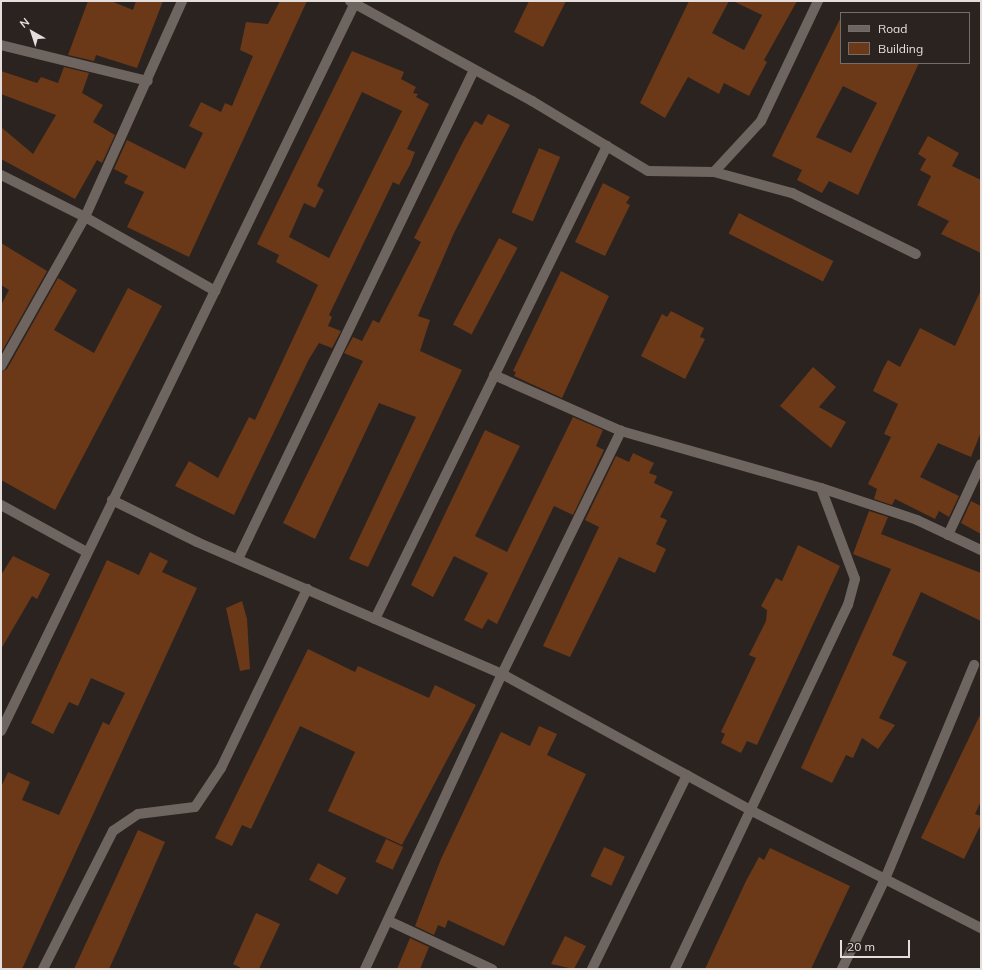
<!DOCTYPE html>
<style>
body{margin:0}
#map{position:relative;width:982px;height:970px;overflow:hidden;background:#2a231f;font-family:Mulish,sans-serif}
div>[style]{position:absolute}
.building>*{inset:0;background:#6b3918;transform-origin:0 0}
.minor>*{height:10px;margin:-5px;padding:0 5px;transform-origin:5px;border-radius:5px;background:#6e6561}
span{translate:-50% -50%;white-space:nowrap;text-align:center;line-height:1.15;-webkit-text-stroke:3.5px #2a231f;paint-order:stroke}
.frame{position:absolute;inset:0;border:2px solid #e4dfdd;pointer-events:none}
.legend{position:absolute;left:840px;top:12px;width:130px;height:52px;box-sizing:border-box;background:#2a231f;border:1px solid #746e6b;margin:0;padding:5px 7px;list-style:none;font-size:12px;color:#e4dfdd}
.legend li{display:flex;align-items:center;gap:8px;height:20px}
.legend b{width:20px;border:1px solid #746e6b}
.north{position:absolute;left:12px;top:12px;width:40px;height:40px;-webkit-text-stroke:3px #2a231f;paint-order:stroke;rotate:321deg;font-size:11px;font-weight:700;line-height:16px;text-align:center;color:#e4dfdd}
.north::after{content:'';display:block;margin:auto;width:14px;height:18px;background:#e4dfdd;clip-path:polygon(50% 0,100% 100%,50% 72%,0 100%)}
.scale{position:absolute;left:840px;top:940px;width:70px;height:18px;box-sizing:border-box;border:2px solid #e4dfdd;border-top:0;padding-left:5px;font-size:12px;line-height:14px;white-space:nowrap;color:#e4dfdd;-webkit-text-stroke:3px #2a231f;paint-order:stroke}
</style>
<div id="map">
<div class="building">
<div style="clip-path:polygon(88px 1px,111px 1px,133px 10px,136px 1px,163px 1px,137px 68px,96px 55px,94px 61px,68px 55px)"></div>
<div style="clip-path:polygon(280px 1px,307px 1px,189px 257px,127px 227px,144px 192px,124px 183px,128px 176px,114px 169px,127px 140px,185px 169px,203px 133px,189px 126px,201px 102px,221px 112px,225px 103px,232px 106px,253px 56px,240px 50px,246px 22px,268px 24px)"></div>
<div style="clip-path:polygon(529px 1px,566px 1px,543px 47px,514px 32px)"></div>
<div style="clip-path:polygon(689px 1px,729px 1px,712px 33px,744px 50px,762px 15px,733px 1px,797px 1px,764px 60px,767px 62px,749px 96px,724px 83px,719px 94px,688px 77px,665px 118px,640px 103px)"></div>
<div style="clip-path:polygon(evenodd,841px 17px,841px 63px,919px 63px,858px 195px,829px 181px,822px 193px,797px 180px,802px 170px,772px 156px,841px 17px,843px 86px,877px 103px,851px 153px,816px 137px,843px 86px)"></div>
<div style="clip-path:polygon(evenodd,352px 51px,404px 72px,401px 79px,416px 87px,413px 93px,418px 94px,416px 97px,429px 104px,407px 149px,415px 152px,410px 165px,399px 185px,393px 182px,329px 315px,332px 317px,328px 326px,341px 331px,332px 348px,319px 343px,309px 359px,234px 515px,175px 486px,189px 461px,218px 478px,249px 417px,255px 420px,318px 285px,276px 262px,279px 255px,257px 244px,352px 51px,362px 92px,402px 111px,329px 258px,289px 237px,304px 203px,315px 208px,324px 190px,317px 186px,362px 92px)"></div>
<div style="clip-path:polygon(64px 67px,89px 73px,82px 93px,103px 105px,93px 122px,115px 135px,102px 163px,97px 160px,75px 199px,1px 159px,1px 127px,33px 154px,56px 115px,1px 94px,1px 71px,37px 83px,41px 77px,58px 83px)"></div>
<div style="clip-path:polygon(488px 114px,510px 125px,454px 233px,418px 316px,430px 320px,420px 351px,462px 370px,368px 567px,349px 559px,416px 417px,379px 403px,315px 539px,283px 523px,363px 361px,344px 353px,353px 337px,362px 341px,373px 320px,379px 323px,421px 242px,414px 238px,464px 140px,475px 121px,482px 125px)"></div>
<div style="clip-path:polygon(928px 136px,959px 153px,952px 166px,981px 180px,981px 253px,941px 234px,949px 221px,917px 205px,931px 176px,920px 170px,926px 159px,918px 154px)"></div>
<div style="left:539px;top:148px;width:23px;height:70px;rotate:23deg"></div>
<div style="clip-path:polygon(603px 183px,630px 197px,626px 203px,630px 205px,605px 256px,575px 242px)"></div>
<div style="left:739px;top:213px;width:106px;height:23px;rotate:27deg"></div>
<div style="left:499px;top:238px;width:21px;height:98px;rotate:28deg"></div>
<div style="clip-path:polygon(1px 243px,47px 271px,1px 353px,1px 305px,9px 290px,1px 285px)"></div>
<div style="clip-path:polygon(561px 271px,609px 296px,562px 398px,514px 376px,516px 372px,513px 371px)"></div>
<div style="clip-path:polygon(58px 278px,77px 290px,54px 330px,94px 353px,128px 288px,162px 306px,55px 510px,1px 480px,1px 372px,7px 369px)"></div>
<div style="clip-path:polygon(981px 290px,981px 432px,971px 457px,938px 443px,920px 477px,959px 496px,949px 517px,939px 511px,935px 519px,895px 499px,892px 505px,874px 499px,877px 489px,868px 484px,891px 437px,884px 434px,898px 404px,873px 391px,883px 369px,888px 360px,900px 367px,920px 328px,955px 346px)"></div>
<div style="clip-path:polygon(671px 311px,704px 328px,700px 337px,705px 339px,685px 379px,641px 356px,662px 314px,667px 317px)"></div>
<div style="clip-path:polygon(813px 367px,836px 387px,819px 407px,846px 422px,831px 448px,780px 406px)"></div>
<div style="clip-path:polygon(573px 417px,603px 430px,596px 446px,604px 450px,573px 515px,554px 506px,497px 624px,488px 619px,482px 629px,464px 620px,488px 573px,454px 556px,433px 597px,411px 585px,485px 430px,520px 446px,475px 536px,507px 552px)"></div>
<div style="clip-path:polygon(633px 453px,654px 463px,649px 473px,657px 476px,654px 483px,673px 492px,660px 517px,667px 520px,656px 544px,666px 549px,655px 573px,619px 557px,570px 657px,543px 646px,599px 527px,585px 520px,616px 456px,629px 462px)"></div>
<div style="clip-path:polygon(971px 501px,981px 506px,981px 534px,961px 523px)"></div>
<div style="clip-path:polygon(869px 511px,888px 517px,881px 534px,981px 573px,981px 621px,921px 592px,892px 655px,907px 662px,879px 718px,895px 725px,878px 749px,862px 738px,853px 758px,846px 755px,832px 783px,801px 768px,891px 569px,853px 554px)"></div>
<div style="clip-path:polygon(798px 545px,840px 566px,757px 745px,747px 741px,741px 753px,721px 743px,725px 734px,721px 732px,756px 658px,749px 655px,766px 621px,767px 610px,761px 606px,776px 578px,782px 581px)"></div>
<div style="clip-path:polygon(150px 552px,168px 561px,162px 572px,197px 588px,22px 969px,1px 969px,1px 787px,8px 772px,30px 782px,22px 800px,59px 815px,103px 722px,109px 725px,125px 693px,91px 678px,78px 706px,69px 702px,53px 734px,31px 723px,107px 560px,139px 575px)"></div>
<div style="clip-path:polygon(13px 556px,50px 574px,37px 599px,32px 596px,1px 649px,1px 575px)"></div>
<div style="clip-path:polygon(242px 601px,247px 619px,250px 669px,240px 671px,226px 608px)"></div>
<div style="clip-path:polygon(308px 649px,355px 672px,358px 666px,429px 698px,435px 685px,476px 705px,402px 845px,328px 811px,355px 752px,300px 726px,251px 829px,242px 825px,232px 846px,215px 838px)"></div>
<div style="clip-path:polygon(981px 713px,981px 801px,975px 814px,981px 816px,981px 824px,964px 859px,921px 838px)"></div>
<div style="clip-path:polygon(539px 726px,557px 734px,547px 755px,586px 774px,504px 946px,448px 920px,445px 928px,438px 925px,434px 935px,415px 926px,441px 859px,501px 732px,530px 746px)"></div>
<div style="clip-path:polygon(138px 830px,165px 842px,119px 947px,109px 969px,74px 969px)"></div>
<div style="left:386px;top:839px;width:19px;height:25px;rotate:25deg"></div>
<div style="left:604px;top:847px;width:23px;height:32px;rotate:25deg"></div>
<div style="clip-path:polygon(770px 848px,850px 886px,811px 969px,705px 969px,746px 881px,759px 857px,764px 860px)"></div>
<div style="left:318px;top:863px;width:32px;height:19px;rotate:28deg"></div>
<div style="clip-path:polygon(256px 913px,280px 924px,259px 969px,243px 969px,233px 964px)"></div>
<div style="clip-path:polygon(565px 936px,586px 946px,574px 969px,551px 964px)"></div>
<div style="clip-path:polygon(410px 938px,429px 947px,420px 969px,397px 969px)"></div>
</div>
<div class="minor">
<div style="left:350px;top:1px;width:208px;rotate:28.8deg"></div>
<div style="left:532px;top:101px;width:135px;rotate:31.1deg"></div>
<div style="left:648px;top:171px;width:66px;rotate:0.9deg"></div>
<div style="left:714px;top:172px;width:81px;rotate:15.1deg"></div>
<div style="left:792px;top:193px;width:138px;rotate:26.2deg"></div>
<div style="left:1px;top:45px;width:151px;rotate:13.8deg"></div>
<div style="left:714px;top:172px;width:69px;rotate:-47.3deg"></div>
<div style="left:761px;top:121px;width:133px;rotate:-64.6deg"></div>
<div style="left:1px;top:175px;width:94px;rotate:26.6deg"></div>
<div style="left:85px;top:217px;width:150px;rotate:29.6deg"></div>
<div style="left:1px;top:366px;width:171px;rotate:-60.6deg"></div>
<div style="left:85px;top:217px;width:237px;rotate:-65.8deg"></div>
<div style="left:494px;top:375px;width:139px;rotate:23.8deg"></div>
<div style="left:621px;top:431px;width:208px;rotate:15.9deg"></div>
<div style="left:821px;top:488px;width:101px;rotate:18.4deg"></div>
<div style="left:917px;top:520px;width:71px;rotate:25.1deg"></div>
<div style="left:112px;top:500px;width:95px;rotate:26.3deg"></div>
<div style="left:197px;top:542px;width:332px;rotate:23.4deg"></div>
<div style="left:502px;top:674px;width:285px;rotate:28.7deg"></div>
<div style="left:752px;top:811px;width:257px;rotate:27.1deg"></div>
<div style="left:1px;top:505px;width:98px;rotate:28.7deg"></div>
<div style="left:948px;top:535px;width:78px;rotate:-65.1deg"></div>
<div style="left:238px;top:559px;width:543px;rotate:-64.24deg"></div>
<div style="left:375px;top:619px;width:527px;rotate:-63.87deg"></div>
<div style="left:1px;top:731px;width:812px;rotate:-64.07deg"></div>
<div style="left:389px;top:921px;width:114px;rotate:25deg"></div>
<div style="left:43px;top:969px;width:155px;rotate:-63.1deg"></div>
<div style="left:113px;top:831px;width:30px;rotate:-34deg"></div>
<div style="left:138px;top:814px;width:57px;rotate:-7deg"></div>
<div style="left:195px;top:807px;width:47px;rotate:-56.3deg"></div>
<div style="left:221px;top:768px;width:199px;rotate:-64.3deg"></div>
<div style="left:365px;top:969px;width:325px;rotate:-65.1deg"></div>
<div style="left:502px;top:674px;width:271px;rotate:-63.9deg"></div>
<div style="left:592px;top:969px;width:216px;rotate:-63.9deg"></div>
<div style="left:675px;top:969px;width:403px;rotate:-64.6deg"></div>
<div style="left:848px;top:605px;width:27px;rotate:-75deg"></div>
<div style="left:855px;top:579px;width:97px;rotate:-110.5deg"></div>
<div style="left:842px;top:969px;width:100px;rotate:-64.5deg"></div>
<div style="left:885px;top:879px;width:232px;rotate:-67.4deg"></div>
</div>
<div class="frame"></div>
<ul class="legend">
<li><b style="height:5px;background:#6e6561"></b>Road</li>
<li><b style="height:11px;background:#6b3918"></b>Building</li>
</ul>
<div class="north">N</div>
<div class="scale">20 m</div>
</div>
